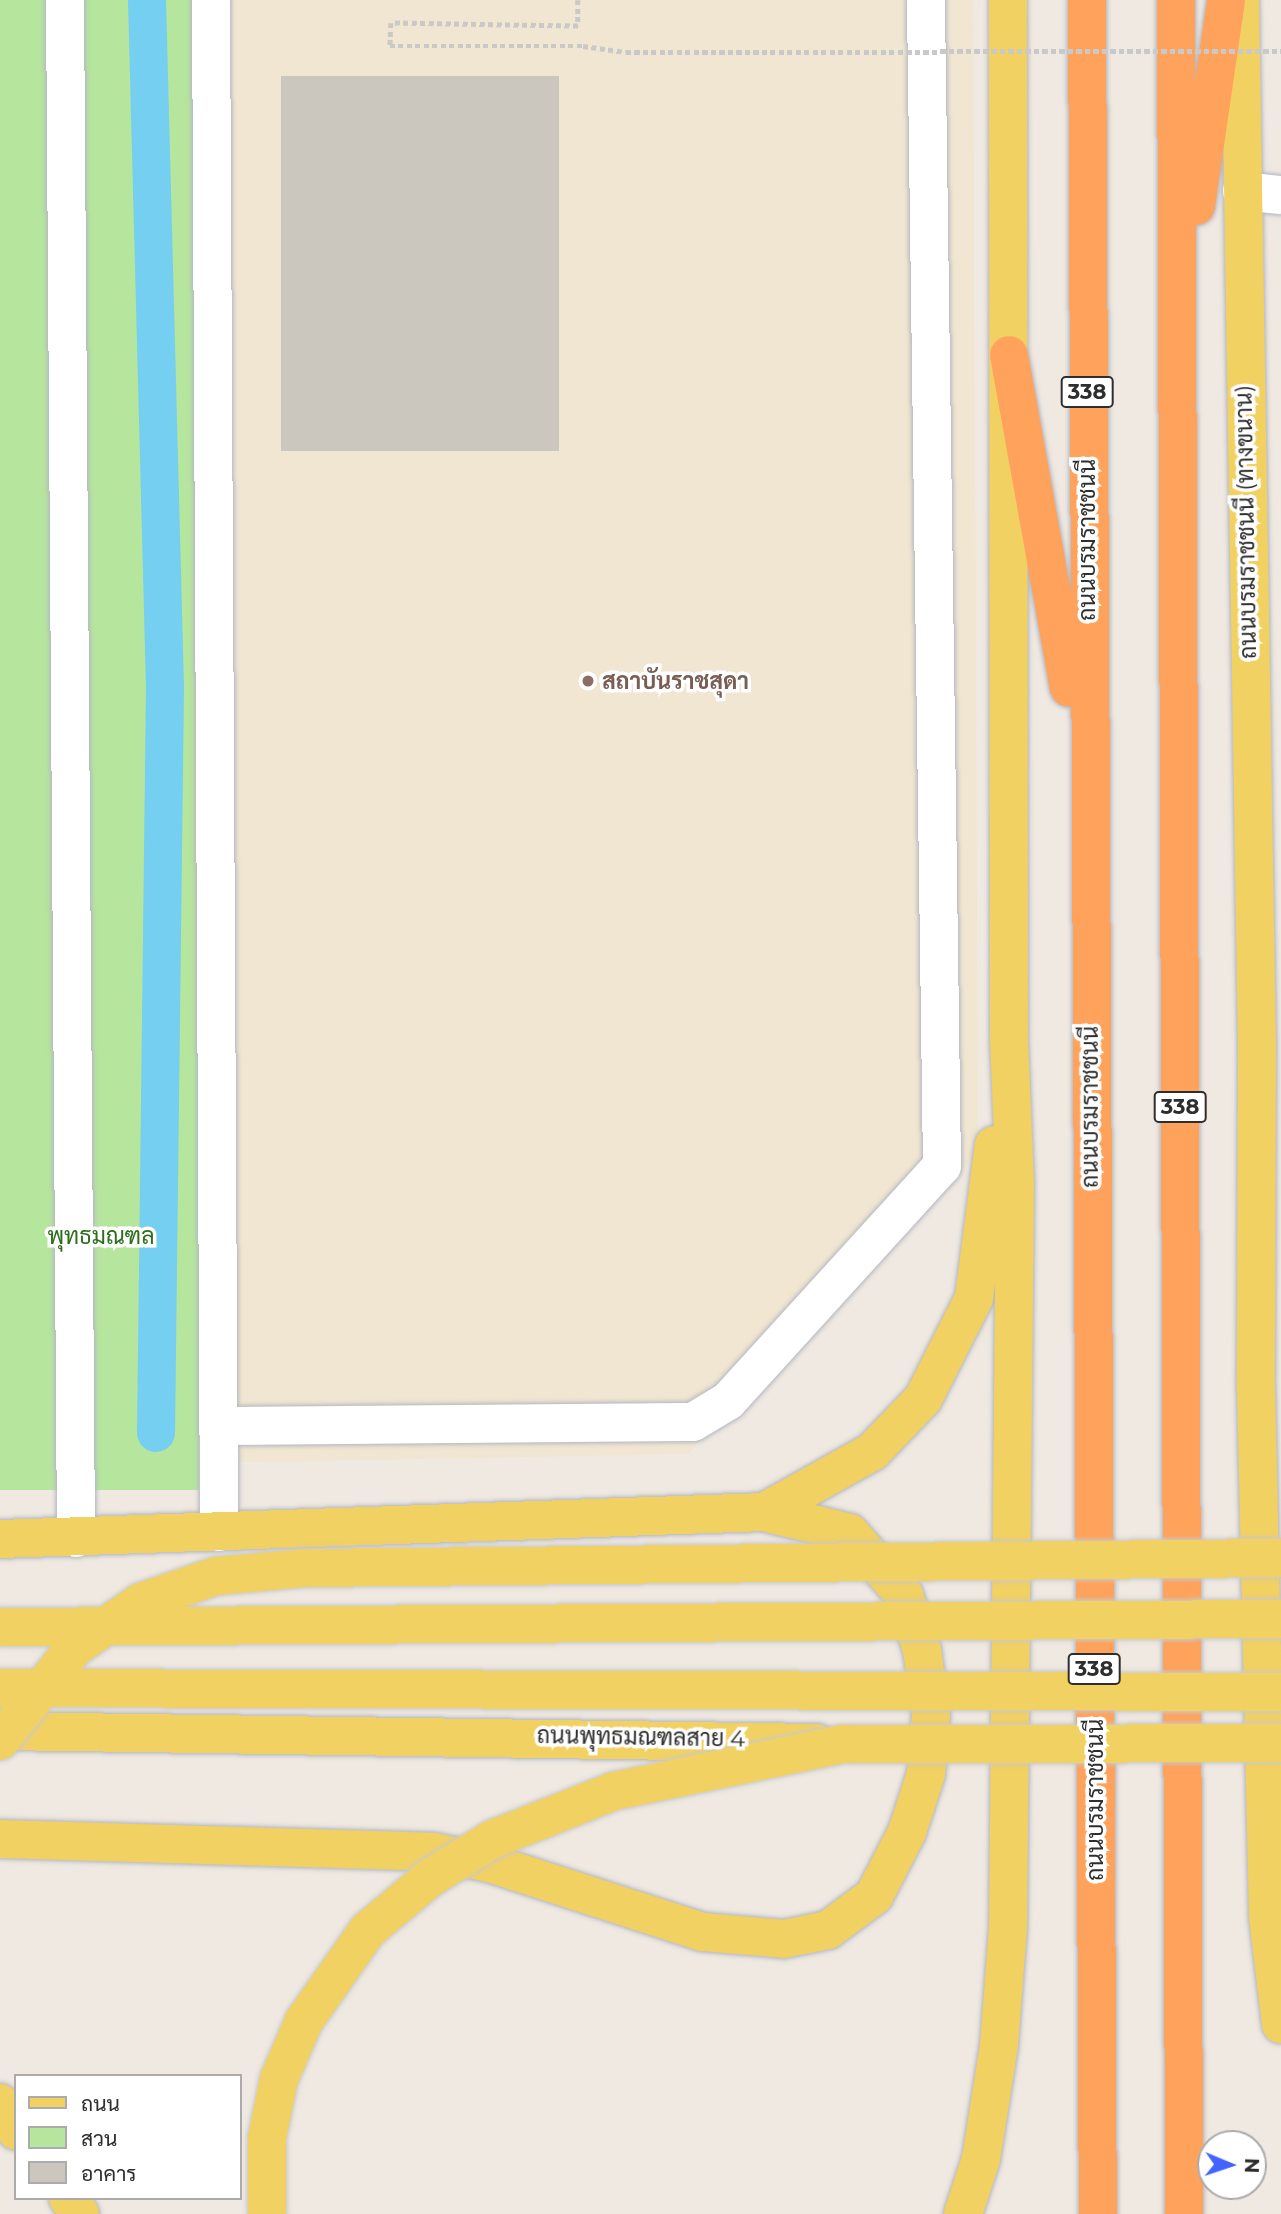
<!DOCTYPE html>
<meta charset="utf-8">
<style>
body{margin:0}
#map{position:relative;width:1281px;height:2214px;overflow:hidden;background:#efe9e1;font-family:Montserrat,Sarabun,sans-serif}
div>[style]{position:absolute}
.education>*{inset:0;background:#f0e6d1}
.green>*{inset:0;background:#b6e59e;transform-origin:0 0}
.canal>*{height:38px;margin:-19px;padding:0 19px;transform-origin:19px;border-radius:19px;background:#75cff0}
.building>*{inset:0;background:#cbc7bf;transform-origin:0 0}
.path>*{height:4.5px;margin-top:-2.25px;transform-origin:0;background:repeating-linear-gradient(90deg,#c9c9c9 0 5px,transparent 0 8.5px)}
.roads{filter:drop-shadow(0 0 2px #b4b7c1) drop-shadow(0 0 2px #b4b7c1)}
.minor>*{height:38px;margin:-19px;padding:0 19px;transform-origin:19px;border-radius:19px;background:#fff}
.major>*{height:38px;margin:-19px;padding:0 19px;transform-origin:19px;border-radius:19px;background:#f2d163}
.highway>*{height:38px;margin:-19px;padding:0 19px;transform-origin:19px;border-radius:19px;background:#ffa35c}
.path-bridge>*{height:4.5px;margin-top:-2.25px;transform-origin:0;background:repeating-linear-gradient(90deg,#c9c9c9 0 5px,transparent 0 8.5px)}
.bridges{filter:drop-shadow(0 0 2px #c9c9c9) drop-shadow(0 0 2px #c9c9c9)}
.major-bridge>*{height:38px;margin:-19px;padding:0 19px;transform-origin:19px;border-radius:19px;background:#f2d163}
.dots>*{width:19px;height:19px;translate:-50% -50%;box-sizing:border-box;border:4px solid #fff;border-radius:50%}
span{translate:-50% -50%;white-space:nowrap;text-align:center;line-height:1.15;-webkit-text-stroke:7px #fff;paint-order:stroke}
.shield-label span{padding:2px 5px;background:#fff;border:2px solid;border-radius:5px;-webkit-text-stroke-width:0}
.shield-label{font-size:21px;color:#2e2e2e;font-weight:700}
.street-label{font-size:23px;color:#2e2e2e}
.education-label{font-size:23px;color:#785e54;font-weight:700}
.left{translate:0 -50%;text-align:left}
.park-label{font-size:23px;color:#2c6e1b}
.legend{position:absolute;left:14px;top:2074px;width:228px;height:126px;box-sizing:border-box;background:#fff;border:2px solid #ababab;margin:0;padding:9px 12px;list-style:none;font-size:21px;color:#2e2e2e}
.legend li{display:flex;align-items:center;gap:14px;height:35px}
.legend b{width:35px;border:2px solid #ababab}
.north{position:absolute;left:1197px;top:2130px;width:70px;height:70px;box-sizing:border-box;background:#fff;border:2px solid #ababab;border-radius:50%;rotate:92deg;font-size:19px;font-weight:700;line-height:28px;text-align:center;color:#2e2e2e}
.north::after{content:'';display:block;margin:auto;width:24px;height:32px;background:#4264fb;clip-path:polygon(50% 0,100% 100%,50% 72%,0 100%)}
</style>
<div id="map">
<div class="education">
<div style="clip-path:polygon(199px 0,973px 0,978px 1153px,688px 1454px,204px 1463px)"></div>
</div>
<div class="green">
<div style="left:0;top:0;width:199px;height:1490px"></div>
</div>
<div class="canal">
<div style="left:147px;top:0;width:687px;rotate:88.5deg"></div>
<div style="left:165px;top:687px;width:746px;rotate:90.69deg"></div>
</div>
<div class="building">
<div style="left:281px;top:76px;width:278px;height:375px"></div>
</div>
<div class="path">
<div style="left:578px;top:0;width:26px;rotate:90deg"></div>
<div style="left:578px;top:26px;width:187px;rotate:-179.1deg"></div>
<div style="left:391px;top:23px;width:23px;rotate:92deg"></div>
<div style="left:390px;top:46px;width:193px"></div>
<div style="left:583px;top:46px;width:43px;rotate:7.9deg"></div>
</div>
<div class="roads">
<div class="minor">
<div style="left:65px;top:0;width:1538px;rotate:89.59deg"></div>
<div style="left:211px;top:0;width:1532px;rotate:89.7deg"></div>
<div style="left:1242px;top:191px;width:39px;rotate:6deg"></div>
<div style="left:220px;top:1426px;width:473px;rotate:-0.5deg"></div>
<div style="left:693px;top:1422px;width:41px;rotate:-31deg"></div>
<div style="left:728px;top:1401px;width:318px;rotate:-47.7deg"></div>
<div style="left:942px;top:1166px;width:1166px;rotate:-90.79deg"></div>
</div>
<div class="major">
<div style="left:1240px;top:0;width:1044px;rotate:89.07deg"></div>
<div style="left:1257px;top:1044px;width:344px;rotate:90.2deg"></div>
<div style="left:1256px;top:1388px;width:529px;rotate:88.7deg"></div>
<div style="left:1268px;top:1917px;width:108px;rotate:83.1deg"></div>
<div style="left:0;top:1539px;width:764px;rotate:-2.02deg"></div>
<div style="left:764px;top:1512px;width:124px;rotate:-29.1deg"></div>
<div style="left:872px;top:1452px;width:74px;rotate:-46.1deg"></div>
<div style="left:923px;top:1399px;width:113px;rotate:-63.2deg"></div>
<div style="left:974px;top:1298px;width:154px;rotate:-82.6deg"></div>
<div style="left:0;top:1731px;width:817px;rotate:0.84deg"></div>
<div style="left:0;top:1839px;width:433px;rotate:1.7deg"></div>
<div style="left:433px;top:1852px;width:57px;rotate:11.1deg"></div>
<div style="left:489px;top:1863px;width:225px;rotate:17.9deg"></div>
<div style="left:703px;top:1932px;width:81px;rotate:4.9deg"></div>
<div style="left:784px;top:1939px;width:45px;rotate:-11.6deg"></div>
<div style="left:828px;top:1930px;width:57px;rotate:-36.5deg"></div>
<div style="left:874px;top:1896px;width:72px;rotate:-62.7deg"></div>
<div style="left:907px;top:1832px;width:61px;rotate:-71.9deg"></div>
<div style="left:926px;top:1774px;width:59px;rotate:-85.2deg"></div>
<div style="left:931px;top:1715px;width:66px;rotate:-97.9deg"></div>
<div style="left:922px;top:1650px;width:58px;rotate:-108.1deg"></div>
<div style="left:904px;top:1595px;width:82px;rotate:-131.1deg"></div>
<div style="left:850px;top:1533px;width:89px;rotate:-166.3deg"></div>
<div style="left:0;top:2103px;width:32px;rotate:60deg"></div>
<div style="left:68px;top:2198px;width:20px;rotate:53deg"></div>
<div style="left:963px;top:2214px;width:58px;rotate:-71.9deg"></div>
<div style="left:981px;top:2159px;width:115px;rotate:-81deg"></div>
<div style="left:999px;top:2045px;width:116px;rotate:-85.6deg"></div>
<div style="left:1008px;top:1929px;width:746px;rotate:-89.46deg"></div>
<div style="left:1015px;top:1183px;width:144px;rotate:-92.4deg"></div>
<div style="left:1009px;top:1039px;width:1039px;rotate:-90.06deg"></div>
</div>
<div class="highway">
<div style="left:1087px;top:0;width:2214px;rotate:89.72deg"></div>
<div style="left:1176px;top:0;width:2214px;rotate:89.79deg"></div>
<div style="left:1196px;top:206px;width:208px;rotate:-81.7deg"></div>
<div style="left:1009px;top:355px;width:338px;rotate:79.8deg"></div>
</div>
</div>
<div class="path-bridge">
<div style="left:626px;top:52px;width:655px;rotate:-0.09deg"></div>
</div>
<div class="bridges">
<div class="major-bridge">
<div style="left:0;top:1627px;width:1281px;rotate:-0.36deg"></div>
<div style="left:0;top:1688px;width:1281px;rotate:0.18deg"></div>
<div style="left:0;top:1741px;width:119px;rotate:-51.5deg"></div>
<div style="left:74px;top:1648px;width:81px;rotate:-34.5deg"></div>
<div style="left:141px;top:1602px;width:79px;rotate:-19.1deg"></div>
<div style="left:216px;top:1576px;width:89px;rotate:-5.1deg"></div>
<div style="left:305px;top:1568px;width:976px;rotate:-0.59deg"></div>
<div style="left:267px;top:2214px;width:76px;rotate:-90deg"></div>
<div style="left:267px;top:2138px;width:60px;rotate:-78.5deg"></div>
<div style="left:279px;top:2079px;width:63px;rotate:-66.7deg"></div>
<div style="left:304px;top:2021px;width:111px;rotate:-54.9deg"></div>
<div style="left:368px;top:1930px;width:81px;rotate:-40deg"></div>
<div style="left:430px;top:1878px;width:74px;rotate:-31.8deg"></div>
<div style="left:493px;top:1839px;width:130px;rotate:-21.6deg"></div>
<div style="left:614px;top:1791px;width:234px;rotate:-11.6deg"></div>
<div style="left:843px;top:1744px;width:438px;rotate:-0.1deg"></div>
</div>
</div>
<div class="dots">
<div style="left:588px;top:681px;background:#8d6e63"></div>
</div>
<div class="shield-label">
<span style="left:1087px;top:392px">338</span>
<span style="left:1180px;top:1107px">338</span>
<span style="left:1094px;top:1669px">338</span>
</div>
<div class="street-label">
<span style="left:1246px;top:522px;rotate:-91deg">ถนนบรมราชชนนี (ทางขนาน)</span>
<span style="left:1087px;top:540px;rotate:-90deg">ถนนบรมราชชนนี</span>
<span style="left:1090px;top:1107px;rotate:-90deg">ถนนบรมราชชนนี</span>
<span style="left:641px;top:1737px;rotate:1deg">ถนนพุทธมณฑลสาย 4</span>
<span style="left:1095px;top:1800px;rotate:-90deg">ถนนบรมราชชนนี</span>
</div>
<div class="education-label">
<span class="left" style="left:602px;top:681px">สถาบันราชสุดา</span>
</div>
<div class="park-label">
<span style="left:101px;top:1236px">พุทธมณฑล</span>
</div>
<ul class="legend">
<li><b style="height:9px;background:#f2d163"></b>ถนน</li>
<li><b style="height:19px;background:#b6e59e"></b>สวน</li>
<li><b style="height:19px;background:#cbc7bf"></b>อาคาร</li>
</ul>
<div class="north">N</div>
</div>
